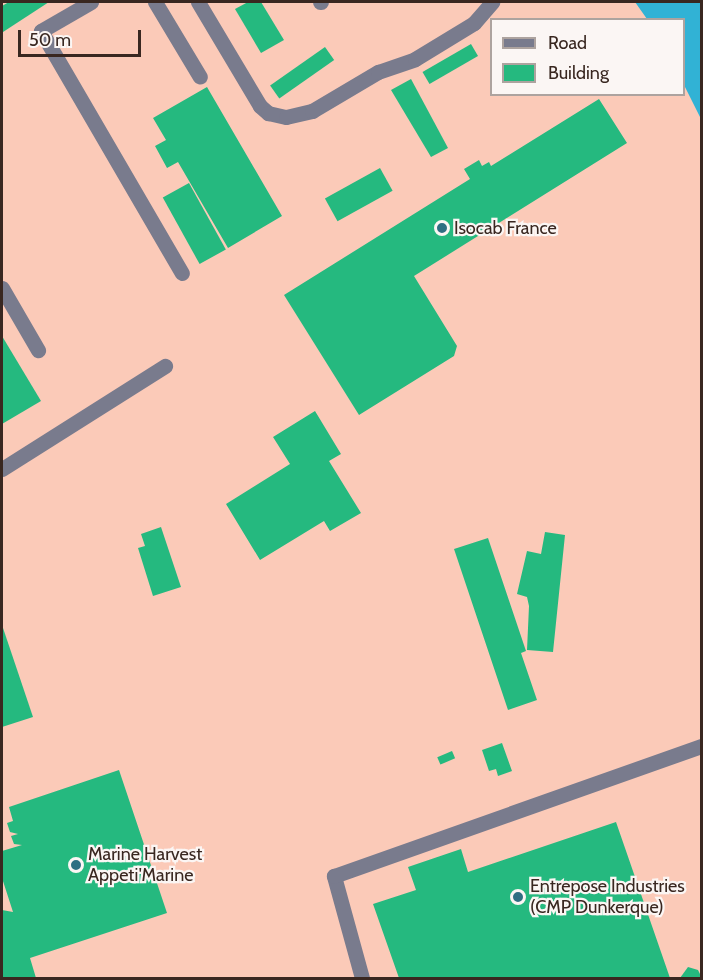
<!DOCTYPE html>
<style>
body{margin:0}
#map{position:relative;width:703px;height:980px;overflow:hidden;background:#fbcab8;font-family:Cabin,sans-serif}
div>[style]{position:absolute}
.water>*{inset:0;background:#31b2d5}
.building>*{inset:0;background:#25b97f;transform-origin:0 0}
.minor>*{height:15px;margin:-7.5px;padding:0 7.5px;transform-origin:7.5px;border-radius:7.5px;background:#797b8d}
.dots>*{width:16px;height:16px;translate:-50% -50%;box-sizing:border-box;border:3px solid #fbf6f4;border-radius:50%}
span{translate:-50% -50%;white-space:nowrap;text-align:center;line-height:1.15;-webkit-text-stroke:4.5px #fbf6f4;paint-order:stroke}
.poi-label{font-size:18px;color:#392720}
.left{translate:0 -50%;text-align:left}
.frame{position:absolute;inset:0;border:3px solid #392720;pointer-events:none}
.legend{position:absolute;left:490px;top:18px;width:195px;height:78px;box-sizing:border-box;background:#fbf6f4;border:2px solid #ada39f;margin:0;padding:8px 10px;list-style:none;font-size:18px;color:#392720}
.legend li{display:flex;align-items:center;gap:12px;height:30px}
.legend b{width:30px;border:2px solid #ada39f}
.scale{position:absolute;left:18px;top:30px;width:123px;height:27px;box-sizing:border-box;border:3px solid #392720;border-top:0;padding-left:8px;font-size:18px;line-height:21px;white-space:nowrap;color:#392720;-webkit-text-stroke:4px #fbf6f4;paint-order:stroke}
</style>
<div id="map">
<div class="water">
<div style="clip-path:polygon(635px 2px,701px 2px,701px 119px,684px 85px,684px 20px,647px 19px)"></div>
</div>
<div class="building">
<div style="clip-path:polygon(9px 2px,49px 2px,3px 32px,2px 6px)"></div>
<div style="clip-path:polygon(248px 2px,261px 2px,284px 40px,261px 53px,235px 9px)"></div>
<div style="left:471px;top:44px;width:14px;height:56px;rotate:60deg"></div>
<div style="left:325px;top:47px;width:16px;height:67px;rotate:55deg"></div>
<div style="clip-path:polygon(411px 79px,448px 148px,431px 157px,391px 90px)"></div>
<div style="clip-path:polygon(207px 87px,282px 216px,228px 248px,178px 162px,167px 168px,155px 146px,166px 140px,153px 118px)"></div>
<div style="clip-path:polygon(599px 99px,627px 143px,414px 276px,457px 346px,454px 356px,359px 415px,284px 295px,470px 179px,464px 169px,479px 160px,482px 166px,489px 162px,491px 166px)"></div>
<div style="left:380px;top:168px;width:26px;height:63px;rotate:61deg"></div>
<div style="left:189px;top:183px;width:76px;height:30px;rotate:61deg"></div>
<div style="clip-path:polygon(2px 336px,41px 401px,2px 424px)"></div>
<div style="clip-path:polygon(315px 411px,341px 454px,329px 461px,361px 513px,330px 531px,324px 521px,260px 560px,226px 504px,290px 464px,273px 437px)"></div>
<div style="clip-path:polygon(161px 527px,181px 587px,153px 596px,138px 548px,145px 546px,141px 534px)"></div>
<div style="clip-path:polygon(545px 532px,565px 535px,553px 652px,527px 650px,529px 606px,527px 597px,517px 594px,527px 551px,541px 554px)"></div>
<div style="clip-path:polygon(488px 538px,526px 651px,521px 653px,537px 700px,508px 710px,454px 549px)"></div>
<div style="clip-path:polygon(2px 625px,33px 717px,2px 727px)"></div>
<div style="clip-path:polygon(502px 743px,512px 771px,498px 776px,496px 769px,489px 771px,482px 750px)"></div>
<div style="left:452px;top:751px;width:8px;height:16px;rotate:67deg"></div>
<div style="clip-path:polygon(119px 770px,167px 913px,30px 958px,36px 978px,2px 978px,2px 910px,13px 912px,2px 878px,2px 851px,22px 845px,14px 844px,11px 836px,18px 834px,10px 832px,7px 823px,13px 821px,9px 807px)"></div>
<div style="clip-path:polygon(616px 822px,670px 978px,399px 978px,373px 904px,416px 890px,408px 867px,461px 849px,468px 872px)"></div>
<div style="clip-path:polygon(688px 967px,698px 970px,702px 978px,680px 978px)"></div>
</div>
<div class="minor">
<div style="left:91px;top:2px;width:58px;rotate:149.9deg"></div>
<div style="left:41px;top:31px;width:280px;rotate:59.8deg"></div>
<div style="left:155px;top:2px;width:87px;rotate:59deg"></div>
<div style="left:198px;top:2px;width:121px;rotate:59.2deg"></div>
<div style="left:260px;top:106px;width:11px;rotate:41deg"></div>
<div style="left:268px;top:113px;width:18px;rotate:13deg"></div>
<div style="left:286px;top:117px;width:27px;rotate:-13deg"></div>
<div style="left:312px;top:111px;width:77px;rotate:-30.6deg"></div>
<div style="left:378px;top:72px;width:39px;rotate:-19deg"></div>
<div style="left:415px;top:59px;width:69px;rotate:-31.4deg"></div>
<div style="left:474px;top:23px;width:28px;rotate:-49deg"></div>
<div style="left:320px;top:2px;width:1px"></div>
<div style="left:2px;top:288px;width:72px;rotate:59.9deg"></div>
<div style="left:2px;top:469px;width:193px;rotate:-32.3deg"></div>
<div style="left:362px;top:978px;width:106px;rotate:-105.4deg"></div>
<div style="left:334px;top:876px;width:390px;rotate:-19.5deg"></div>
</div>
<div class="dots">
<div style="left:442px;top:228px;background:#2e6f82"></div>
<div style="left:76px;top:865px;background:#2e6f82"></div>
<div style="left:518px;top:897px;background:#2e6f82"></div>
</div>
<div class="poi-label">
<span class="left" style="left:454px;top:228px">Isocab France</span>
<span class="left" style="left:88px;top:865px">Marine Harvest<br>Appeti'Marine</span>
<span class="left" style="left:530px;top:897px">Entrepose Industries<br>(CMP Dunkerque)</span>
</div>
<div class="frame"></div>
<ul class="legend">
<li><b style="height:8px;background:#797b8d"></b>Road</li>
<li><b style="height:16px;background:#25b97f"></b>Building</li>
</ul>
<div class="scale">50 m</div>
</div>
